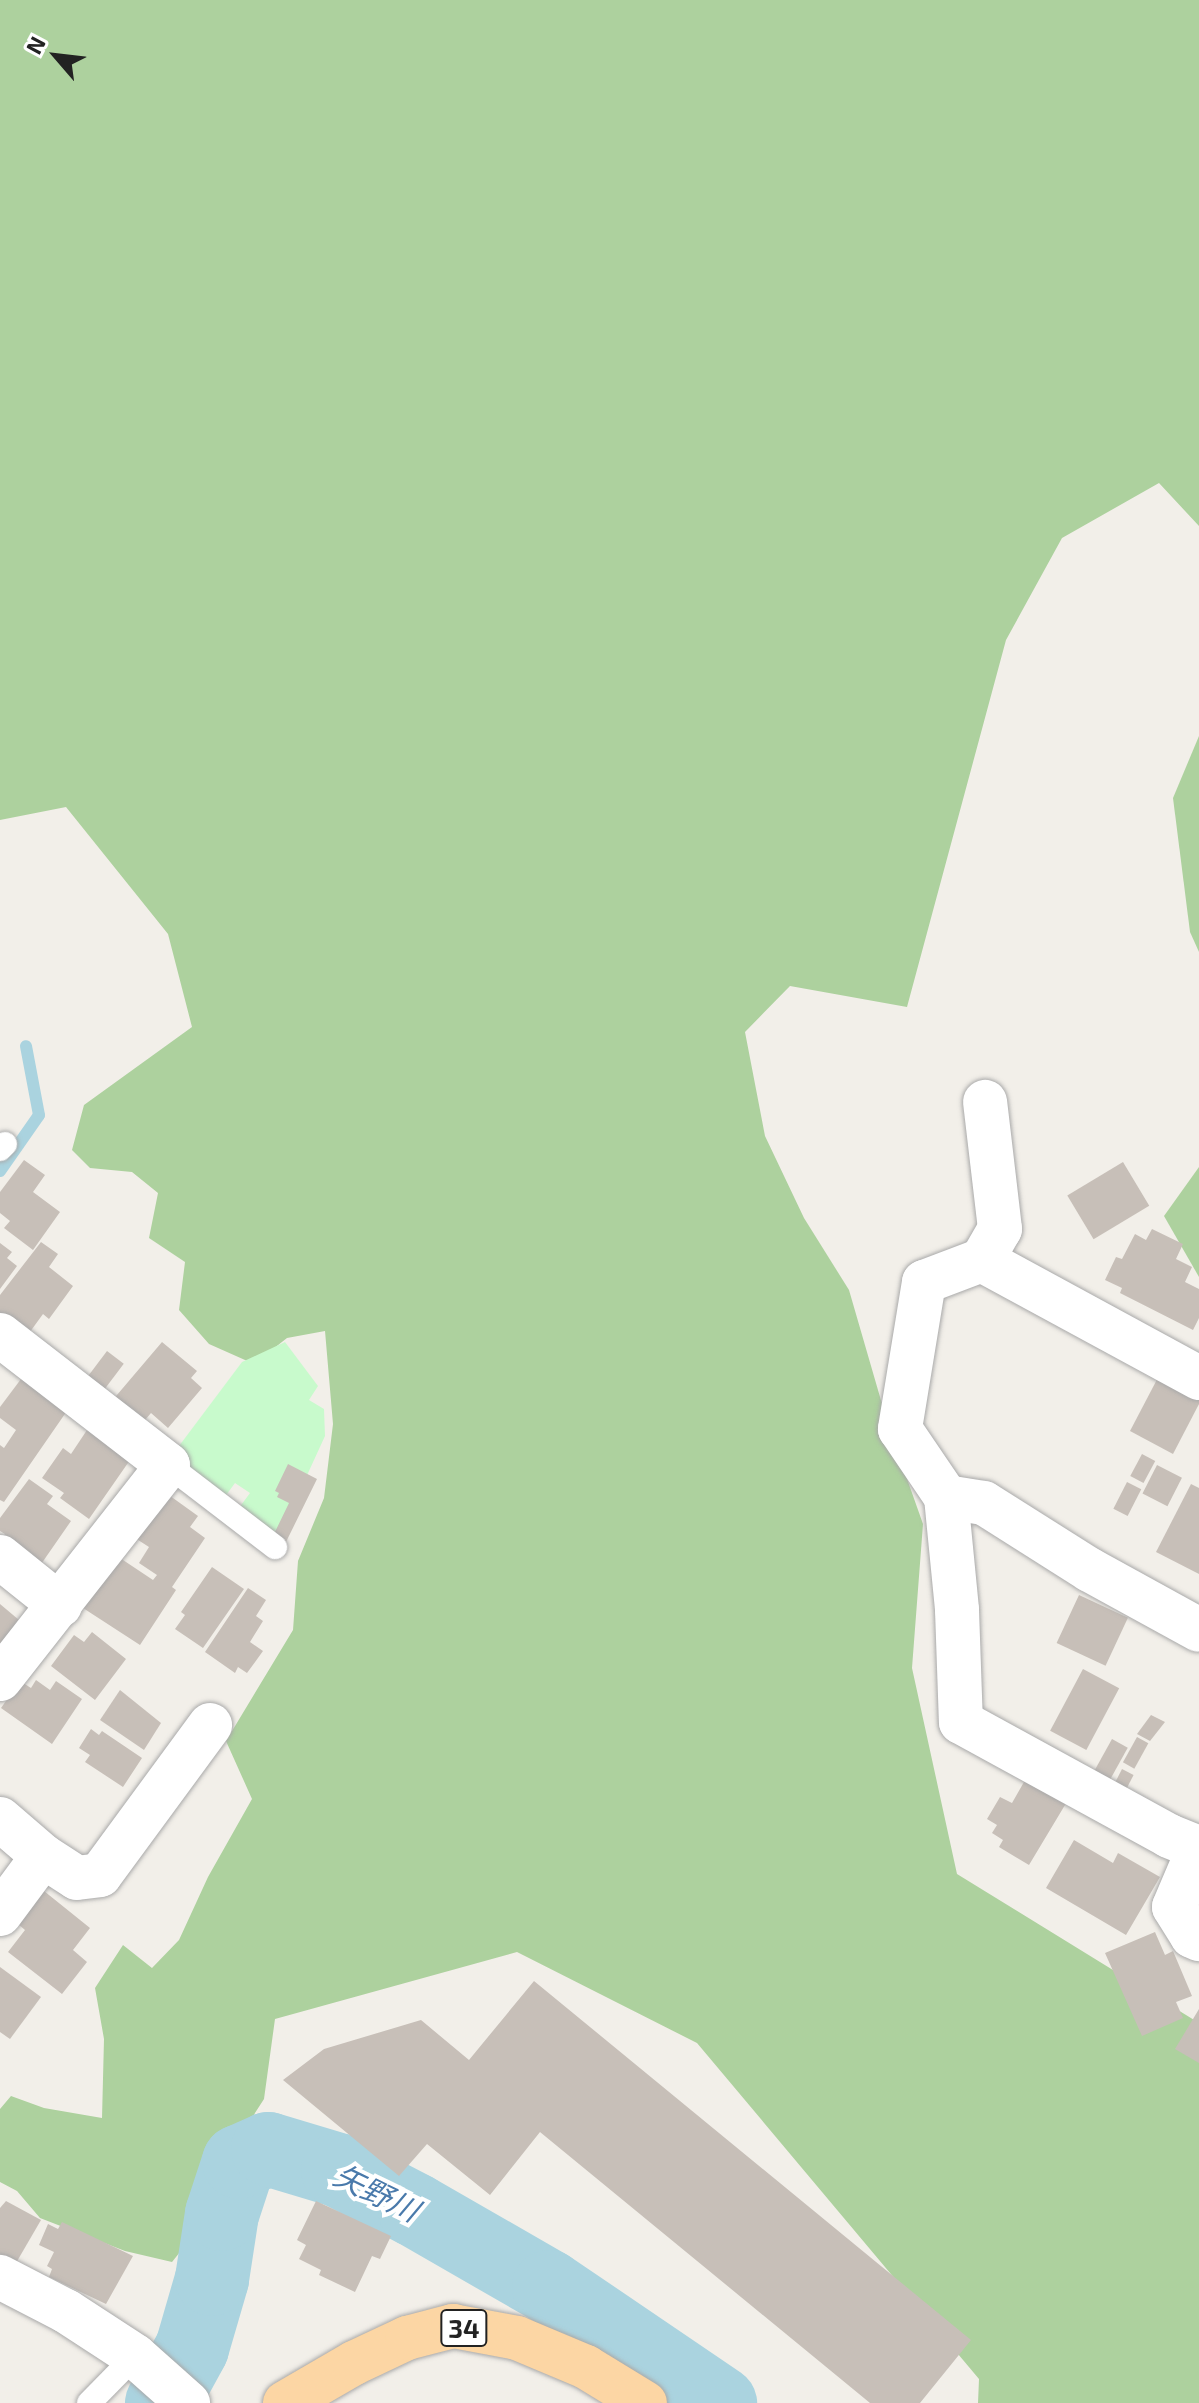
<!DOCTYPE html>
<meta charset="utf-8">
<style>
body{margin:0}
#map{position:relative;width:1199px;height:2403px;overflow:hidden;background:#f2efe9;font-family:"Exo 2","Noto Sans JP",sans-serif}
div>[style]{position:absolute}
.forest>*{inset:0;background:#add19e}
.park>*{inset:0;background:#c8facc}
.stream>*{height:12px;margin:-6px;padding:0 6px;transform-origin:6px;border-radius:6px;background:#aad3df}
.river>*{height:74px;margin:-37px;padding:0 37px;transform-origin:37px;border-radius:37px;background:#aad3df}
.building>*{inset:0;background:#c7bfb8;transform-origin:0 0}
.roads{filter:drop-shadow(0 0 2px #a9a9a9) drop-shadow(0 0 2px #a9a9a9)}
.service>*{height:24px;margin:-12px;padding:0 12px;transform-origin:12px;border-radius:12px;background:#fff}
.minor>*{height:44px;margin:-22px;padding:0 22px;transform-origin:22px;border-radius:22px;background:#fff}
.primary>*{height:44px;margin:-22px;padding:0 22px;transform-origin:22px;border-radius:22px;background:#fcd6a4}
span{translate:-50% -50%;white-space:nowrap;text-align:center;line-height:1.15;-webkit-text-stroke:8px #fff;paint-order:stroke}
.shield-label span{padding:2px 6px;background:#fff;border:2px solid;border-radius:6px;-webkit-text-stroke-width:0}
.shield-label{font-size:26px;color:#222;font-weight:700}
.water-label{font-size:30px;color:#4a7aab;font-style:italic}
.north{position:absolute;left:16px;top:16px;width:80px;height:80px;-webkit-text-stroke:6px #fff;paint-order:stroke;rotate:298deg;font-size:22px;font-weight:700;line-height:32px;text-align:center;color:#222}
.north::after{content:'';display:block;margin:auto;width:28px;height:36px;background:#222;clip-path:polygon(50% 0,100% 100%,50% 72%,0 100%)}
</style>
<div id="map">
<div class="forest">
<div style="clip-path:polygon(0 0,1199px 0,1199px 526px,1159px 483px,1062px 538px,1006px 640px,907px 1007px,790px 986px,745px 1032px,765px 1136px,804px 1218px,849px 1290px,889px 1428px,923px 1524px,912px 1668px,957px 1874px,1199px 2023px,1199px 2403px,978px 2403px,979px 2379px,697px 2043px,517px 1952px,275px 2019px,264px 2099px,224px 2161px,204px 2222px,172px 2262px,125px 2251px,40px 2218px,17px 2191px,0 2182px,0 2109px,11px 2096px,44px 2108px,102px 2118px,104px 2039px,95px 1988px,123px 1945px,152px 1968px,179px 1940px,208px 1877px,252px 1799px,226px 1741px,293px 1630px,298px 1561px,324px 1498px,333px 1424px,325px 1331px,287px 1338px,254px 1364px,209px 1344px,179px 1310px,185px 1262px,149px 1238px,158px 1193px,132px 1172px,90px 1168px,72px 1150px,84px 1105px,192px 1027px,168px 934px,66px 807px,0 820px)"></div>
<div style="clip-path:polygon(1199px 736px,1199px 952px,1190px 932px,1173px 798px)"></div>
<div style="clip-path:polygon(1199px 1167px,1199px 1277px,1164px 1216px)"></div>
</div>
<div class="park">
<div style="clip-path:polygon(285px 1342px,318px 1386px,309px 1400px,324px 1409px,325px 1436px,276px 1543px,236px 1512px,250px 1493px,235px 1483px,224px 1498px,170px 1458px,242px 1362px)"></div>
</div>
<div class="stream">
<div style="left:0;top:1171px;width:68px;rotate:-55.1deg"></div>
<div style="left:39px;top:1115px;width:70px;rotate:-100.7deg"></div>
</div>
<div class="river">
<div style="left:162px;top:2403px;width:63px;rotate:-61.4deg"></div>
<div style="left:192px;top:2348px;width:72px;rotate:-73.8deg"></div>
<div style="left:212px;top:2279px;width:66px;rotate:-81.3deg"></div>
<div style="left:222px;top:2214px;width:55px;rotate:-71.9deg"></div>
<div style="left:239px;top:2162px;width:32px;rotate:-24deg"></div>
<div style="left:268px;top:2149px;width:73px;rotate:16.7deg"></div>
<div style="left:338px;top:2170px;width:87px;rotate:27.5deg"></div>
<div style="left:415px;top:2210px;width:155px;rotate:29.9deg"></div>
<div style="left:549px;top:2287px;width:207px;rotate:34.2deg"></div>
</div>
<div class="building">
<div style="clip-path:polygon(24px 1160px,45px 1175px,33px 1192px,60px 1212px,33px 1250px,4px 1228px,10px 1221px,0 1213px,0 1192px)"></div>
<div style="left:1123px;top:1162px;width:51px;height:65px;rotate:59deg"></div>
<div style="clip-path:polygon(1152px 1229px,1183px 1244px,1176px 1259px,1192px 1267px,1185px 1282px,1199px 1289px,1199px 1318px,1193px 1330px,1120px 1293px,1122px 1288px,1105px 1280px,1116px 1257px,1122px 1259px,1135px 1234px,1146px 1240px)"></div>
<div style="clip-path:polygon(41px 1242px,58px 1254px,49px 1267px,73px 1286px,49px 1319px,43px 1314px,27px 1336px,0 1315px,0 1295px)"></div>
<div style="clip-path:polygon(0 1243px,12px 1252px,7px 1258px,17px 1266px,0 1289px)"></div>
<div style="clip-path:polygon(162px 1342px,197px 1371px,191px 1378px,202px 1388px,168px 1428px,151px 1413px,139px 1427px,111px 1402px)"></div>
<div style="left:107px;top:1351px;width:21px;height:31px;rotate:37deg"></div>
<div style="clip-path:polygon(1163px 1368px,1199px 1387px,1199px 1404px,1173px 1454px,1130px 1431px)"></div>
<div style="clip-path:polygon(24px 1375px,69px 1408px,4px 1502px,0 1500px,0 1445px,4px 1448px,16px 1430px,0 1418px,0 1407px)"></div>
<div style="clip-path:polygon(87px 1430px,130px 1460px,89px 1519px,60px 1498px,64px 1493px,42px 1478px,63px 1448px,71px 1454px)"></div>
<div style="left:1142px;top:1454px;width:15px;height:25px;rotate:28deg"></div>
<div style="clip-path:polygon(288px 1464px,317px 1479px,286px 1542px,273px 1536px,289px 1503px,277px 1497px,279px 1493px,275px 1491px)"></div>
<div style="left:1157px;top:1465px;width:28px;height:32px;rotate:27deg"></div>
<div style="clip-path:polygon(29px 1479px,53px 1496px,47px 1504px,71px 1521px,37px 1570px,0 1541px,5px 1534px,0 1531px,0 1518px)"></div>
<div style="left:1127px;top:1482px;width:16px;height:30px;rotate:27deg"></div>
<div style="clip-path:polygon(1191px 1484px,1199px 1488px,1199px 1574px,1156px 1552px)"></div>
<div style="clip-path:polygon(166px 1493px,198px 1516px,190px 1527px,205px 1538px,172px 1587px,176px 1590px,140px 1645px,83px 1608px,117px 1556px,153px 1580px,157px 1575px,139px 1563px,149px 1547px,135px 1538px)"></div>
<div style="clip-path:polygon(212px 1567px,244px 1589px,203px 1648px,175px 1629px,185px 1615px,181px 1612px)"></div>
<div style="clip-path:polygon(248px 1588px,266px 1600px,256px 1616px,263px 1621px,250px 1642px,263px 1651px,247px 1673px,238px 1667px,235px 1673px,205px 1652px)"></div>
<div style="left:1079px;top:1595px;width:54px;height:53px;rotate:25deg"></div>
<div style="clip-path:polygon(0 1604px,19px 1620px,0 1645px)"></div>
<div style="clip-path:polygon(92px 1632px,126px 1659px,95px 1700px,51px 1666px,74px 1635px,84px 1642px)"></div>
<div style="left:1083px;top:1669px;width:41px;height:70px;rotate:28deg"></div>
<div style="clip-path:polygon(36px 1680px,50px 1690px,56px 1681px,82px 1699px,52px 1744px,1px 1708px,20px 1681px,31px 1688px)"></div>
<div style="clip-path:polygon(120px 1690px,161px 1723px,144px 1750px,100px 1720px)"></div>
<div style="clip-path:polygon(1151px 1715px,1165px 1722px,1150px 1741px,1137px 1734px)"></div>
<div style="clip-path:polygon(91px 1729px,99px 1735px,102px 1731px,142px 1758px,123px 1787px,85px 1762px,90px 1755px,79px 1748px)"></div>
<div style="left:1137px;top:1737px;width:13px;height:29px;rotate:29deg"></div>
<div style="left:1112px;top:1739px;width:18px;height:40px;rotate:29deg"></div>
<div style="left:1122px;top:1769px;width:13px;height:15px;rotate:27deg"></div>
<div style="clip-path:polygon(1028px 1775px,1068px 1800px,1029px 1865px,999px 1847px,1003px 1840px,992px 1833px,997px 1825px,987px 1819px,1000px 1797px,1012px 1803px)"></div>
<div style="clip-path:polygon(1074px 1840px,1113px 1863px,1118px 1853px,1160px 1877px,1126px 1935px,1046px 1888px)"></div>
<div style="clip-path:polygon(44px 1891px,90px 1928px,73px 1950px,87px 1962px,62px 1994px,8px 1952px,25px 1930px,18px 1924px)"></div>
<div style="clip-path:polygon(1155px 1932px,1165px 1955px,1173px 1951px,1192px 1996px,1176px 2002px,1183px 2018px,1142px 2036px,1105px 1953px)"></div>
<div style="clip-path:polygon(0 1967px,41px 1997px,10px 2039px,0 2032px)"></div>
<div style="clip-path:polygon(534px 1981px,971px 2340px,920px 2403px,870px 2403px,540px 2132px,490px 2195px,427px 2144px,399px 2176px,283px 2080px,324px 2049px,421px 2020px,469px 2060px)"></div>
<div style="clip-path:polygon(1199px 2009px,1199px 2063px,1175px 2049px)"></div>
<div style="clip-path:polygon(6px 2201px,41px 2220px,16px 2263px,0 2254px,0 2208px)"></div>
<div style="clip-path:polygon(316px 2201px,391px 2236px,380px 2259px,372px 2256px,355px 2292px,319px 2275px,321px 2270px,299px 2259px,306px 2245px,297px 2240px)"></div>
<div style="clip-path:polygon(62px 2222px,133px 2256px,106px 2304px,49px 2277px,52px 2269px,47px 2266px,54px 2252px,39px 2245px,48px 2224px,58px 2229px)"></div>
</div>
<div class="roads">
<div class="service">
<div style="left:0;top:1149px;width:7px;rotate:-45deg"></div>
<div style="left:168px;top:1465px;width:135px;rotate:37.5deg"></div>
<div style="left:89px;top:2403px;width:66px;rotate:-45.6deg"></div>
</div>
<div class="minor">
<div style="left:982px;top:1260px;width:36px;rotate:-60deg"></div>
<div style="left:1000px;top:1229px;width:128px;rotate:-96.7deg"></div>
<div style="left:0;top:1335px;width:212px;rotate:37.7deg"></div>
<div style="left:168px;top:1465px;width:272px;rotate:128.1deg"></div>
<div style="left:1199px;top:1378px;width:247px;rotate:-151.5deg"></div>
<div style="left:982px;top:1260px;width:62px;rotate:159.2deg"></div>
<div style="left:924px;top:1282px;width:149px;rotate:99.3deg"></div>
<div style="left:900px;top:1429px;width:82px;rotate:55.9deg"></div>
<div style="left:946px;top:1497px;width:114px;rotate:84.4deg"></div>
<div style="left:957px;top:1610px;width:112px;rotate:88deg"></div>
<div style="left:961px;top:1722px;width:237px;rotate:28.7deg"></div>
<div style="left:1169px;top:1836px;width:32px;rotate:22deg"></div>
<div style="left:946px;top:1497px;width:38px;rotate:9deg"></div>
<div style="left:984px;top:1503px;width:125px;rotate:32.3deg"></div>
<div style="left:1090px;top:1570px;width:124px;rotate:28.8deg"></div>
<div style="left:0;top:1557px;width:77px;rotate:38.7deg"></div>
<div style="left:0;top:1819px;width:57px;rotate:40.7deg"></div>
<div style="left:43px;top:1856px;width:40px;rotate:32.9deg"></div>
<div style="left:77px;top:1878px;width:23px;rotate:-7deg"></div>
<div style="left:100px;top:1875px;width:186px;rotate:-53.7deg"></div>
<div style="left:1199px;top:1848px;width:64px;rotate:113deg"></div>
<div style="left:1174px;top:1907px;width:34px;rotate:58deg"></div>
<div style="left:1192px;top:1936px;width:8px;rotate:23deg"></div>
<div style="left:0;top:1914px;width:72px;rotate:-53.4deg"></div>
<div style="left:0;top:2277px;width:74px;rotate:27.3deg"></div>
<div style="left:66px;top:2311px;width:82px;rotate:33.1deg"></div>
<div style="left:135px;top:2356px;width:71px;rotate:41.6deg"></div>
</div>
<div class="primary">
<div style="left:285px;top:2403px;width:80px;rotate:-30.1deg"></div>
<div style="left:354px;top:2363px;width:59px;rotate:-25.3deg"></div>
<div style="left:407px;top:2338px;width:48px;rotate:-14.6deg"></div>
<div style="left:453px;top:2326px;width:65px;rotate:10.6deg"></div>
<div style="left:517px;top:2338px;width:75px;rotate:22.8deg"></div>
<div style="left:586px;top:2367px;width:69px;rotate:31.4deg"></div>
</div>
</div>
<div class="shield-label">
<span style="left:464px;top:2328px">34</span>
</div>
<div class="water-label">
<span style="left:377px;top:2192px;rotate:26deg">矢野川</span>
</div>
<div class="north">N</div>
</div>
